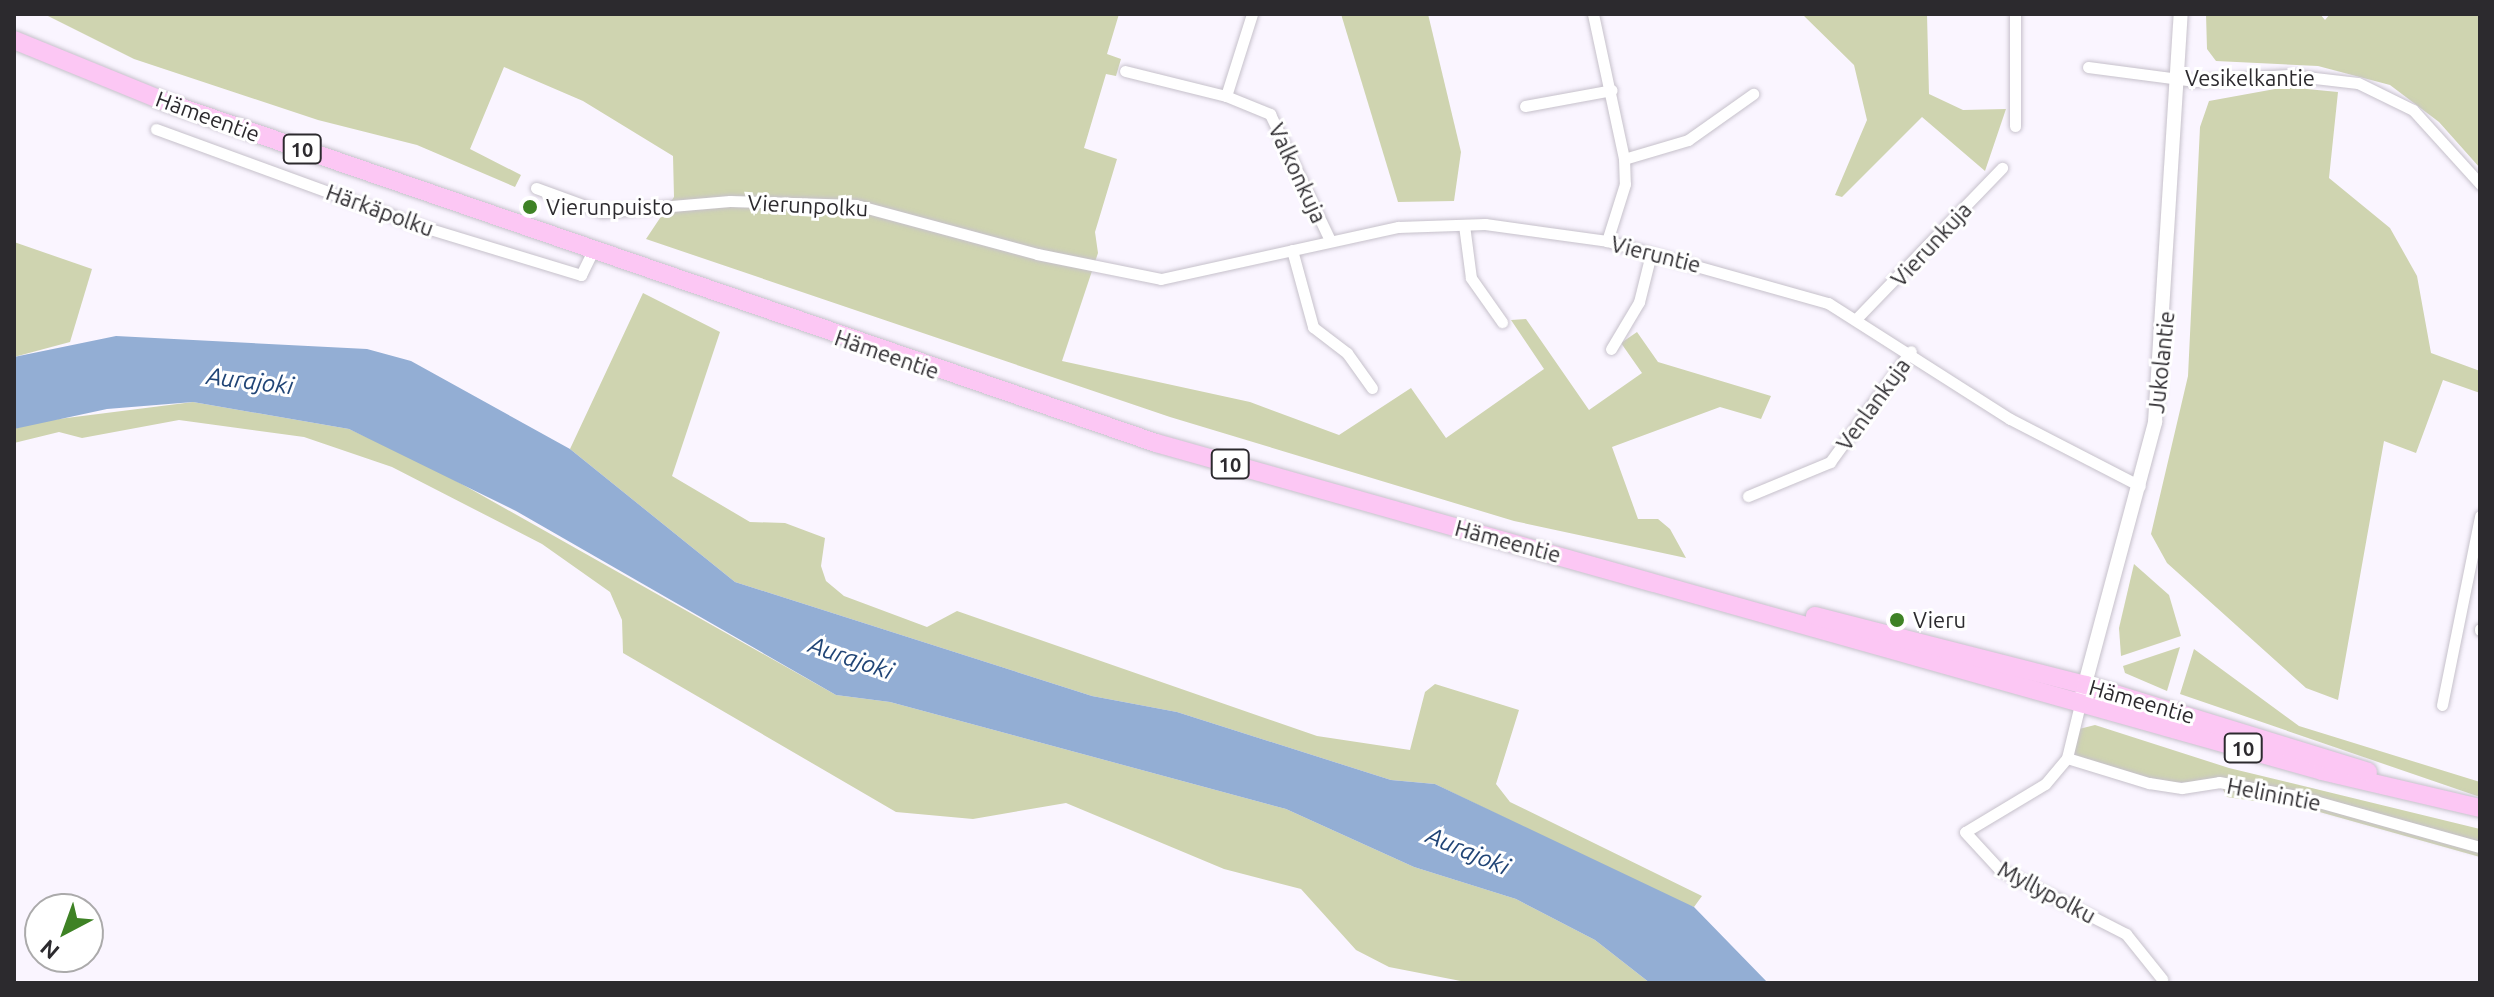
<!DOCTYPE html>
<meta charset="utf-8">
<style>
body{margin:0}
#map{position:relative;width:2494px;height:997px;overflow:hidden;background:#faf5ff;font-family:Ubuntu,sans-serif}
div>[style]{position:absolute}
.green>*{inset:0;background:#cfd4b0}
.water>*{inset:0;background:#93aed4}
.roads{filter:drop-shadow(0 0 2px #c6c1cb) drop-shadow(0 0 2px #c6c1cb)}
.minor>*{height:11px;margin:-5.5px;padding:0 5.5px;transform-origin:5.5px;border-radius:5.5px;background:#fff}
.tertiary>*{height:14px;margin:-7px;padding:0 7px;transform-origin:7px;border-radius:7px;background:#fff}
.trunk>*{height:18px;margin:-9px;padding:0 9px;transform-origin:9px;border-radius:9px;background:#fcc7f4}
.dots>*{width:22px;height:22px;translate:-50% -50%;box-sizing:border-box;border:4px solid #fff;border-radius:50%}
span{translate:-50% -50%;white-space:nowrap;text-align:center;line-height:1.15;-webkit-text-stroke:6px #fff;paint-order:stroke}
.shield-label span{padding:2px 6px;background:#fff;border:2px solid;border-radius:6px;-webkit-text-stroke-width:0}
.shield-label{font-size:20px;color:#2c2a2e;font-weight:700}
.street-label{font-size:22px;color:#2c2a2e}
.poi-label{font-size:22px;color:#2c2a2e}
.left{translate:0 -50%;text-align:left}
.water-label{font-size:24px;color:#214576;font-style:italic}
.frame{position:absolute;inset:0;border:16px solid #2c2a2e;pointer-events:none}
.north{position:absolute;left:24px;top:893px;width:80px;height:80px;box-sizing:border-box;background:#fff;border:2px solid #abaaab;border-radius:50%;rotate:221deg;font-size:22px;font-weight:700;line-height:32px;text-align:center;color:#2c2a2e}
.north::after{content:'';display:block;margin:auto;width:28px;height:36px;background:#3e8225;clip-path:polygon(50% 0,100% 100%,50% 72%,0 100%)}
</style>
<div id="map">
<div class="green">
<div style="clip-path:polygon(44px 14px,1119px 14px,1107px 54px,1121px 59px,1116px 76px,1106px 74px,1084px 148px,1117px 159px,1095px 232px,1098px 253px,1062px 361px,1250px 402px,1339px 435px,1411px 388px,1446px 438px,1544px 369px,1511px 320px,1526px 319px,1589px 410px,1642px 373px,1621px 343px,1637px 332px,1658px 362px,1771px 396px,1761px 419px,1720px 407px,1612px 447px,1638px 519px,1658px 519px,1670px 529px,1686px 558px,1514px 521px,1170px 417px,646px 239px,674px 197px,673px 156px,583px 101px,504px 67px,470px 149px,521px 175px,515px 187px,417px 145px,318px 120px,134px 59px)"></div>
<div style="clip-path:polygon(1341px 14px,1428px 14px,1461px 152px,1454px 201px,1398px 202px)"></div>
<div style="clip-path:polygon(1802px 14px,1927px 14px,1929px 94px,1963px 110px,2006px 109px,1985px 171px,1922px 117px,1842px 197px,1835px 195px,1867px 120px,1854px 65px)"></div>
<div style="clip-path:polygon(2206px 14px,2320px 14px,2325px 20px,2330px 14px,2480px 14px,2480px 168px,2439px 122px,2390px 85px,2318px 66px,2216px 61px,2207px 49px)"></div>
<div style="clip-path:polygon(2286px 87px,2338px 92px,2329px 178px,2390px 228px,2417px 276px,2431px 353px,2480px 371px,2480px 393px,2443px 380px,2416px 453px,2384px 441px,2338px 700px,2306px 688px,2167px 563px,2151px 534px,2188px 376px,2200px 127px,2209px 101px)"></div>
<div style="clip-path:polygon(14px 242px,92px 269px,70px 342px,14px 357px)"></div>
<div style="clip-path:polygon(643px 293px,720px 332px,672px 476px,750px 522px,785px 523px,825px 538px,821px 566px,826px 581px,844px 596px,927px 627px,957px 611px,1317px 736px,1410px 750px,1425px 692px,1435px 684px,1519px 710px,1496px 784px,1510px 802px,1702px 896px,1694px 907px,1675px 901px,1435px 784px,1391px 780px,1177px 712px,1092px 696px,735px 582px,570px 449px)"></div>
<div style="clip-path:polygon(193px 402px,349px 429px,428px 465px,836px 695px,890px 702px,1286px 809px,1414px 867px,1516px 899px,1595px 940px,1650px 983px,1471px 983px,1389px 967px,1356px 950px,1301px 889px,1224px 869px,1066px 803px,973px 819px,896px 812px,623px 653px,622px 620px,610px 592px,542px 544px,392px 467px,304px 437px,179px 420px,82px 438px,59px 432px,14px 443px,14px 429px,35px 422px)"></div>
<div style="clip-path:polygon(2134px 564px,2169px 595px,2181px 636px,2121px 656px,2119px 628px)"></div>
<div style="clip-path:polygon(2180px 647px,2167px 691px,2125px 673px,2123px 666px)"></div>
<div style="clip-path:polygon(2194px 649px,2299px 726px,2480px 782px,2480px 797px,2180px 694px)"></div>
<div style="clip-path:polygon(2095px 725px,2229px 768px,2480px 829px,2480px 857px,2309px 809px,2227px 797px,2219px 782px,2149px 783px,2067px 758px,2075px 730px)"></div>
</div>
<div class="water">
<div style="clip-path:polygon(116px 336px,367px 349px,411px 361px,570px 449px,735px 582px,1092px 696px,1177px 712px,1391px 780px,1435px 784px,1694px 907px,1768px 983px,1650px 983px,1595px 940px,1516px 899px,1414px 867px,1286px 809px,890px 702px,836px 695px,516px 511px,349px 429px,193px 402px,107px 409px,14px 429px,14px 357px)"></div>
</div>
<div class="roads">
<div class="minor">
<div style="left:1593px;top:14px;width:148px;rotate:77.9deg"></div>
<div style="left:1624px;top:159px;width:25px;rotate:88deg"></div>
<div style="left:1625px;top:184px;width:60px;rotate:107.5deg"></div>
<div style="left:2088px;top:67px;width:108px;rotate:7.5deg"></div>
<div style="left:2195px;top:81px;width:94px;rotate:-3.7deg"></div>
<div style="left:2289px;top:75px;width:69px;rotate:6.6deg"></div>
<div style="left:2358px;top:83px;width:61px;rotate:26.1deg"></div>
<div style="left:2413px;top:110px;width:100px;rotate:47.8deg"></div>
<div style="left:1125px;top:71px;width:104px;rotate:13.9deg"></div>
<div style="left:1226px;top:96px;width:48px;rotate:22.2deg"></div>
<div style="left:1270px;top:114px;width:137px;rotate:64.6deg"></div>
<div style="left:1226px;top:96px;width:86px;rotate:-72.4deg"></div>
<div style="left:1525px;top:106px;width:88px;rotate:-10.4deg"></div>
<div style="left:2015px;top:126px;width:112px;rotate:-90deg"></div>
<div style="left:156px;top:129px;width:292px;rotate:20.1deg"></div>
<div style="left:430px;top:229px;width:158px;rotate:16.9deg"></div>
<div style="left:581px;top:275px;width:28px;rotate:-64deg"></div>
<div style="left:1624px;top:159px;width:67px;rotate:-16.5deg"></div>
<div style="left:1688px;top:140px;width:80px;rotate:-35.3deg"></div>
<div style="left:536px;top:188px;width:70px;rotate:20deg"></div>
<div style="left:602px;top:212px;width:128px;rotate:-4.9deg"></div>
<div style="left:730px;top:201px;width:126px;rotate:1.8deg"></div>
<div style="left:856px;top:205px;width:188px;rotate:15.1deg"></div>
<div style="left:1037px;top:254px;width:126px;rotate:11.4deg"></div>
<div style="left:1161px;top:279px;width:243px;rotate:-12.4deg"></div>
<div style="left:1398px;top:227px;width:87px;rotate:-2deg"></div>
<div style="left:1485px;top:224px;width:123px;rotate:7.9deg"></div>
<div style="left:1607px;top:241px;width:230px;rotate:15.7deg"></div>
<div style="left:1828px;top:303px;width:216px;rotate:32.5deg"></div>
<div style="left:2010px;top:419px;width:146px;rotate:27.3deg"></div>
<div style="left:1464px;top:225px;width:53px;rotate:82.5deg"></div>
<div style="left:1471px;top:278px;width:54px;rotate:54.8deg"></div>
<div style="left:1292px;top:250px;width:80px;rotate:74.7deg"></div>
<div style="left:1313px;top:327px;width:43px;rotate:37.4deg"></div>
<div style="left:1347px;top:353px;width:43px;rotate:54.5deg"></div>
<div style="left:1857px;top:318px;width:209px;rotate:-46deg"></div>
<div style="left:1611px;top:349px;width:55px;rotate:-59.2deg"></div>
<div style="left:1639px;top:302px;width:49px;rotate:-76deg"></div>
<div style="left:1748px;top:496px;width:89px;rotate:-22.5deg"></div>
<div style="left:1830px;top:462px;width:137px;rotate:-53.9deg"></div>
<div style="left:2480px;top:630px;width:1px;rotate:-90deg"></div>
<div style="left:2081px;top:700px;width:60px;rotate:103.6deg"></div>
<div style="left:2067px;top:758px;width:34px;rotate:130deg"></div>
<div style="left:2045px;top:784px;width:93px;rotate:149deg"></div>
<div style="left:1965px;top:832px;width:50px;rotate:47.4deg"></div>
<div style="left:1999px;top:869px;width:143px;rotate:27.1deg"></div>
<div style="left:2126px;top:934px;width:58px;rotate:51.3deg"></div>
<div style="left:2442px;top:705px;width:193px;rotate:-78.6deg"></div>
<div style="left:2067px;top:758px;width:86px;rotate:17deg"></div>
<div style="left:2149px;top:783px;width:33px;rotate:9deg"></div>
<div style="left:2182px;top:788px;width:37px;rotate:-9deg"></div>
<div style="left:2219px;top:782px;width:79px;rotate:10.2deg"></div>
<div style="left:2297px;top:796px;width:190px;rotate:15.6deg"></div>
</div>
<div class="tertiary">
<div style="left:2082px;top:695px;width:283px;rotate:-75deg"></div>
<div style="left:2155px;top:422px;width:409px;rotate:-86.4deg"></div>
</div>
<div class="trunk">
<div style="left:14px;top:40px;width:166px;rotate:22.2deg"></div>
<div style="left:168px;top:103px;width:1045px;rotate:18.99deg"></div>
<div style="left:1156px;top:443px;width:1211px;rotate:15.71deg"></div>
<div style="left:2322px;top:771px;width:162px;rotate:13.2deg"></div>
<div style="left:1815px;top:616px;width:280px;rotate:14.3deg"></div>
<div style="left:2086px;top:685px;width:295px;rotate:17.1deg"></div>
</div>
</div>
<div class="dots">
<div style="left:530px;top:207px;background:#3e8225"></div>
<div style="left:1897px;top:620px;background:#3e8225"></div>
</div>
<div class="shield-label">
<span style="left:302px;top:149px">10</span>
<span style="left:1230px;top:464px">10</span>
<span style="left:2243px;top:748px">10</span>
</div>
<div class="street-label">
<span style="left:2250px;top:78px">Vesikelkantie</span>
<span style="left:208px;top:116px;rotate:20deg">Hämeentie</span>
<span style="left:1298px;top:173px;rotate:65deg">Valkonkuja</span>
<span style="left:808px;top:205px;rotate:3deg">Vierunpolku</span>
<span style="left:380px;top:210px;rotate:20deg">Härkäpolku</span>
<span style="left:1931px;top:244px;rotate:-47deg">Vierunkuja</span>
<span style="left:1656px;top:254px;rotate:14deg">Vieruntie</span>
<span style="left:887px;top:354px;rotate:19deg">Hämeentie</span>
<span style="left:2161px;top:362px;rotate:-84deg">Jukolantie</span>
<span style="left:1873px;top:404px;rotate:-54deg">Venlankuja</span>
<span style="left:1508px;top:541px;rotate:15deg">Hämeentie</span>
<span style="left:2142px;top:701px;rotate:16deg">Hämeentie</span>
<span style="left:2274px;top:794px;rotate:11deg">Helinintie</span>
<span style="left:2047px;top:892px;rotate:28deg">Myllypolku</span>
</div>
<div class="poi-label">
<span class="left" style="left:546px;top:207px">Vierunpuisto</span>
<span class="left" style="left:1913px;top:620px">Vieru</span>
</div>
<div class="water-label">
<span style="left:250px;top:381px;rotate:7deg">Aurajoki</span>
<span style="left:851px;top:658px;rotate:19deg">Aurajoki</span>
<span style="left:1468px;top:851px;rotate:23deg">Aurajoki</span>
</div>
<div class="frame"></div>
<div class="north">N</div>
</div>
